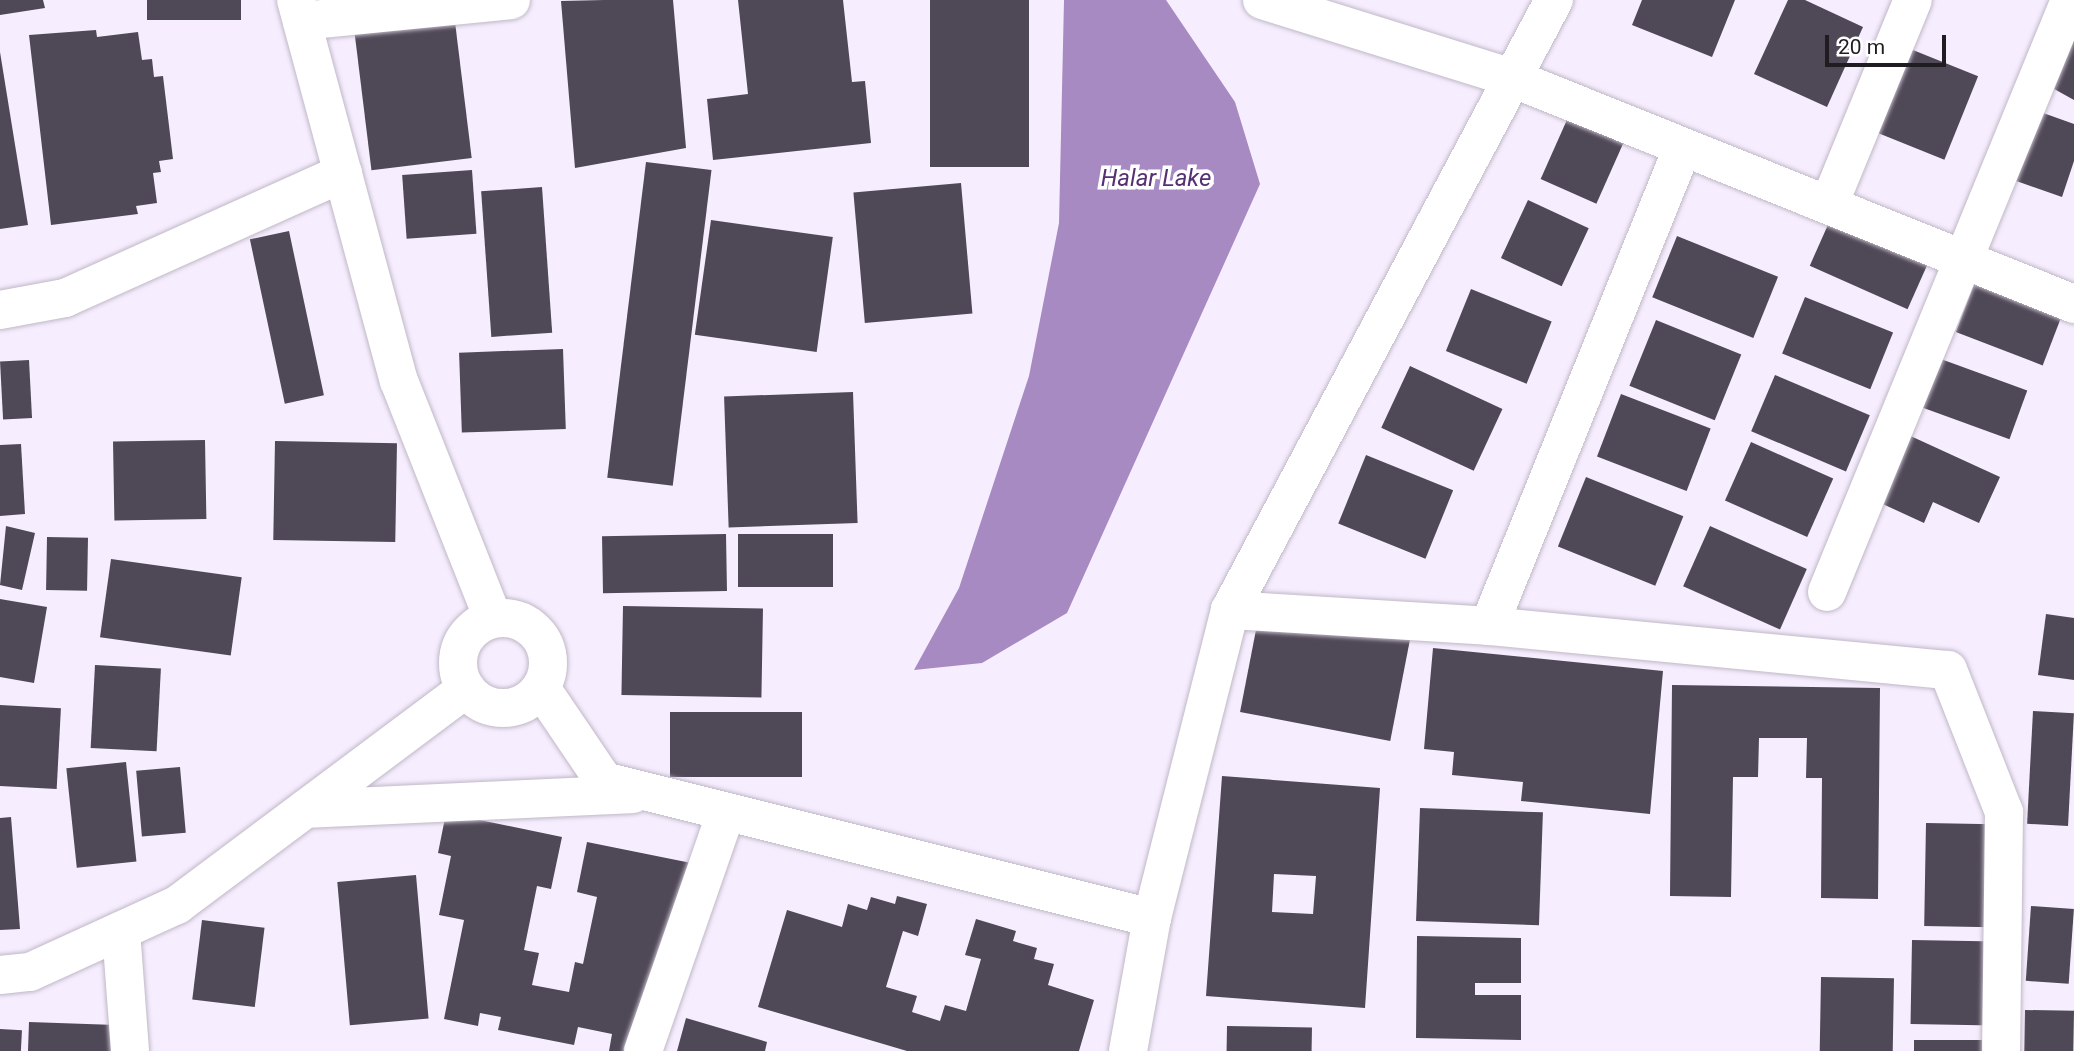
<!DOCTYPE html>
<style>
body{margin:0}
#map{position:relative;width:2074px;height:1051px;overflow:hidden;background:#f6eefe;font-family:Roboto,sans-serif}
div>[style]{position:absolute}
.water>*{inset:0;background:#a88ac2}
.building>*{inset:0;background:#4f4856;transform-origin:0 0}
.roads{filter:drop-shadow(0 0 2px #c0b7c7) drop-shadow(0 0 2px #c0b7c7)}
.minor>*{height:38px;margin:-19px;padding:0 19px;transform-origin:19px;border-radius:19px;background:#fff}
.minor>.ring{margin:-19px;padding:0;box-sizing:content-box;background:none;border:38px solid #fff;border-radius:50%}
span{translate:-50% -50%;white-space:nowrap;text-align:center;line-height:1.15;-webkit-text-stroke:7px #fff;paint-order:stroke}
.water-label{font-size:24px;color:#573074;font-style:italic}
.scale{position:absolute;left:1825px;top:35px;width:121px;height:32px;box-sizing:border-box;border:4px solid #1f1c22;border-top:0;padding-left:9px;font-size:21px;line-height:24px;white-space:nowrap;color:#1f1c22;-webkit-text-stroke:5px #fff;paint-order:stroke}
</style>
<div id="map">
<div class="water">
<div style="clip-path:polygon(1064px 0,1166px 0,1235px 102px,1260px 184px,1067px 613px,982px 663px,914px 670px,959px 588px,1029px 376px,1059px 223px)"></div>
</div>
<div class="building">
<div style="clip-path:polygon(0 0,43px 0,45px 8px,0 15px)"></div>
<div style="left:147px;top:0;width:94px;height:20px"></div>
<div style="clip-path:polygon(604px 0,673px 0,686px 148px,575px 168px,561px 1px)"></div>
<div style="clip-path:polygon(738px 0,843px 0,852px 82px,865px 81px,871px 143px,713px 160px,707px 99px,748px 94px)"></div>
<div style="left:930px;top:0;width:99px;height:167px"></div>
<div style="clip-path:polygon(1642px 0,1735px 0,1712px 57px,1632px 25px)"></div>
<div style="clip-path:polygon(1788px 0,1805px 0,1863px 27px,1827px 107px,1754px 74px)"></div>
<div style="left:455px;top:22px;width:137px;height:101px;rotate:83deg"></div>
<div style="clip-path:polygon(2074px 25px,2074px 100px,2038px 80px)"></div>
<div style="clip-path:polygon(96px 30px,97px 37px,138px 32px,142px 60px,152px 59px,154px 77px,163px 76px,173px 159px,159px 161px,161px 172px,153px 173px,157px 203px,136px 206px,138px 214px,51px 225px,29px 35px)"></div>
<div style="left:1903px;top:46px;width:81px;height:90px;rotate:22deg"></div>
<div style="clip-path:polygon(0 52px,28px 225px,0 229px)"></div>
<div style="left:1574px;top:104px;width:61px;height:82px;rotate:24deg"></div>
<div style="clip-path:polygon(2029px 108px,2074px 124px,2074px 161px,2062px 197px,2005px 177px)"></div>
<div style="left:646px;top:162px;width:66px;height:318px;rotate:7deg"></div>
<div style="left:472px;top:170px;width:64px;height:70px;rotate:86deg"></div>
<div style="left:961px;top:183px;width:131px;height:108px;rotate:85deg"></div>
<div style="left:542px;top:187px;width:146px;height:61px;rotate:86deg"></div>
<div style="left:1528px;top:200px;width:67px;height:64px;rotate:25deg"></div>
<div style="left:1835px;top:209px;width:107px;height:62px;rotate:24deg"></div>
<div style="left:711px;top:220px;width:123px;height:116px;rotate:8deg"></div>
<div style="left:289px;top:231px;width:168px;height:40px;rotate:78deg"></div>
<div style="left:1677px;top:236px;width:109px;height:66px;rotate:22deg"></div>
<div style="left:1977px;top:277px;width:93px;height:59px;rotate:21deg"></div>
<div style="left:1471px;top:289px;width:87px;height:67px;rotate:22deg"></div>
<div style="left:1805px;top:297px;width:95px;height:61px;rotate:22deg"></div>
<div style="left:1656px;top:320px;width:92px;height:71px;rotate:22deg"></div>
<div style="left:563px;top:349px;width:80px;height:104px;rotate:88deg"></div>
<div style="left:1938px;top:358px;width:95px;height:52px;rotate:20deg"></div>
<div style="left:29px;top:360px;width:58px;height:29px;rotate:87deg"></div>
<div style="left:1410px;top:366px;width:102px;height:68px;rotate:25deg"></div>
<div style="left:1775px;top:375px;width:103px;height:61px;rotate:23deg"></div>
<div style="left:853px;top:392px;width:131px;height:129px;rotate:88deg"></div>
<div style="left:1621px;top:394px;width:96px;height:67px;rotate:21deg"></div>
<div style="clip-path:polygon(1904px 433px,2000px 477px,1979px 523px,1933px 502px,1924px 523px,1874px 500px)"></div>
<div style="left:205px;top:440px;width:79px;height:92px;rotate:89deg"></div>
<div style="left:275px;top:441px;width:122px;height:99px;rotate:1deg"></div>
<div style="left:1751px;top:442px;width:90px;height:64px;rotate:24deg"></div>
<div style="clip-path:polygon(21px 444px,25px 514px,0 516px,0 445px)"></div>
<div style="left:1366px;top:455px;width:94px;height:74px;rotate:22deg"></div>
<div style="left:1586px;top:477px;width:105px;height:75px;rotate:22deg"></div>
<div style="clip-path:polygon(6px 526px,35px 533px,22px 590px,0 585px)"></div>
<div style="left:1710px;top:526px;width:106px;height:66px;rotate:24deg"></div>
<div style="left:726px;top:534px;width:57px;height:124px;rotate:89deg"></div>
<div style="left:833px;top:534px;width:53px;height:95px;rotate:90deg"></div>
<div style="left:47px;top:537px;width:41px;height:53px;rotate:1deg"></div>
<div style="left:111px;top:559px;width:132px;height:79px;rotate:8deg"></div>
<div style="clip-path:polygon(0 599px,47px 607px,34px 683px,0 677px)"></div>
<div style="left:1262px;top:599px;width:153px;height:115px;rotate:11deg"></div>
<div style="left:623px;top:606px;width:140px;height:89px;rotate:1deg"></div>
<div style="clip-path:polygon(2046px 614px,2074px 618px,2074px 680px,2038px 675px)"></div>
<div style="clip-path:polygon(1433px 648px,1663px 671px,1650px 814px,1521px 801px,1523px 782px,1452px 775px,1454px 752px,1424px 749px)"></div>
<div style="left:95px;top:665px;width:66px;height:83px;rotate:3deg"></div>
<div style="clip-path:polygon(1672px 685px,1880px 688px,1878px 899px,1821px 898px,1822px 778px,1806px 778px,1807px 738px,1759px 738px,1758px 777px,1733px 777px,1731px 897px,1670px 896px)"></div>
<div style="left:0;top:705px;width:61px;height:81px;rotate:3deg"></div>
<div style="left:2033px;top:711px;width:41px;height:113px;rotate:3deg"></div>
<div style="left:670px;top:712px;width:132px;height:65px"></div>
<div style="left:126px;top:762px;width:100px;height:60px;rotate:84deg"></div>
<div style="left:180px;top:767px;width:66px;height:44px;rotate:85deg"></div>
<div style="clip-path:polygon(evenodd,1222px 776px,1380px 788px,1365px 1008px,1206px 996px,1222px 776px,1274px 874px,1316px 876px,1313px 914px,1272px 912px,1274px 874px)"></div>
<div style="left:1420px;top:808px;width:123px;height:113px;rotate:2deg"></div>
<div style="clip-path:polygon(446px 813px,562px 837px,551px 889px,537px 886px,524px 950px,539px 953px,532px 985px,569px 992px,575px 962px,583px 964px,597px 897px,577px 892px,587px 842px,701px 865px,634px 1051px,609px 1051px,612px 1034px,578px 1027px,574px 1045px,498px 1030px,501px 1017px,480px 1013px,478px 1026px,444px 1019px,464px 920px,439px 915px,451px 856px,438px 853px)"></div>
<div style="clip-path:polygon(11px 817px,20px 929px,0 930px,0 818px)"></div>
<div style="left:1926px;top:823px;width:81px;height:103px;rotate:1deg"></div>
<div style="left:416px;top:875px;width:144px;height:79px;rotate:85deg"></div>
<div style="clip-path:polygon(897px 896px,927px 904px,918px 936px,903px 931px,886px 987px,917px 996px,912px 1012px,940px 1021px,945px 1005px,966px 1011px,981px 959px,965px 955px,976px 919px,1016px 931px,1013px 941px,1037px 948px,1034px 959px,1054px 964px,1048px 985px,1094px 1000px,1079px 1051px,907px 1051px,758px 1007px,787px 910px,842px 927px,848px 904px,867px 910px,871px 897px,895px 904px)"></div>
<div style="left:2031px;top:906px;width:43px;height:75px;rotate:4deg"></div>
<div style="left:202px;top:920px;width:63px;height:80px;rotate:7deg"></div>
<div style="clip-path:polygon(1417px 936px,1521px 938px,1521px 983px,1475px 983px,1475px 995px,1521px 995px,1521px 1040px,1416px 1038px)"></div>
<div style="left:1912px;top:940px;width:84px;height:84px;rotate:1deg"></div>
<div style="left:1821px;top:977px;width:73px;height:74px;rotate:1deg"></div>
<div style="left:2025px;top:1010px;width:49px;height:41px;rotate:1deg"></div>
<div style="clip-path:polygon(686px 1018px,767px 1042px,765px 1051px,677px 1051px)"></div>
<div style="left:29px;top:1022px;width:94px;height:29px;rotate:2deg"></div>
<div style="left:1227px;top:1026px;width:85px;height:25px;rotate:1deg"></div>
<div style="left:0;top:1029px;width:22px;height:22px;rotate:3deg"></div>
<div style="left:1914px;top:1040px;width:77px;height:11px"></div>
</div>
<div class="roads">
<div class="minor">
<div style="left:296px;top:0;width:395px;rotate:74.9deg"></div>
<div style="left:399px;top:381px;width:255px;rotate:68.4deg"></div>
<div style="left:1262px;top:0;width:262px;rotate:17.3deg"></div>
<div style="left:1512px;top:78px;width:606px;rotate:21.91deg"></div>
<div style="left:302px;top:21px;width:210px;rotate:-5.7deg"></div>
<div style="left:1830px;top:202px;width:218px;rotate:-67.7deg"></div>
<div style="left:0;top:310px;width:66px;rotate:-10.5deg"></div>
<div style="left:65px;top:298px;width:305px;rotate:-24.2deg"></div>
<div style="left:1827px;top:592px;width:640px;rotate:-67.68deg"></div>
<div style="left:1230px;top:610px;width:259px;rotate:3.5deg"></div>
<div style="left:1489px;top:626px;width:515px;rotate:-67.97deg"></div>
<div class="ring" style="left:458px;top:618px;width:52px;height:52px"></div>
<div style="left:1489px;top:626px;width:461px;rotate:5.5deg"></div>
<div style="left:1948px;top:670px;width:153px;rotate:68.5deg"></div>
<div style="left:2004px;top:812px;width:239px;rotate:90.7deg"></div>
<div style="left:541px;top:688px;width:112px;rotate:55.9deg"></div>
<div style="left:604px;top:781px;width:565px;rotate:14.04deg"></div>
<div style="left:306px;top:809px;width:327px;rotate:-2.6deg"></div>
<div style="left:121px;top:931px;width:120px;rotate:85.7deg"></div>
<div style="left:0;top:975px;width:30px;rotate:-6deg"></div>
<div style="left:30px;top:972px;width:162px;rotate:-24.5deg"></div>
<div style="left:177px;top:905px;width:361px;rotate:-36.8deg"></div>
<div style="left:643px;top:1051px;width:252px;rotate:-70.8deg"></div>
<div style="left:1128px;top:1051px;width:135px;rotate:-79.8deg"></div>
<div style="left:1152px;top:918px;width:318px;rotate:-75.8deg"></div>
<div style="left:1230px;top:610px;width:691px;rotate:-62.03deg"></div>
</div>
</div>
<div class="water-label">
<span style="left:1156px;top:179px">Halar Lake</span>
</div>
<div class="scale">20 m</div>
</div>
